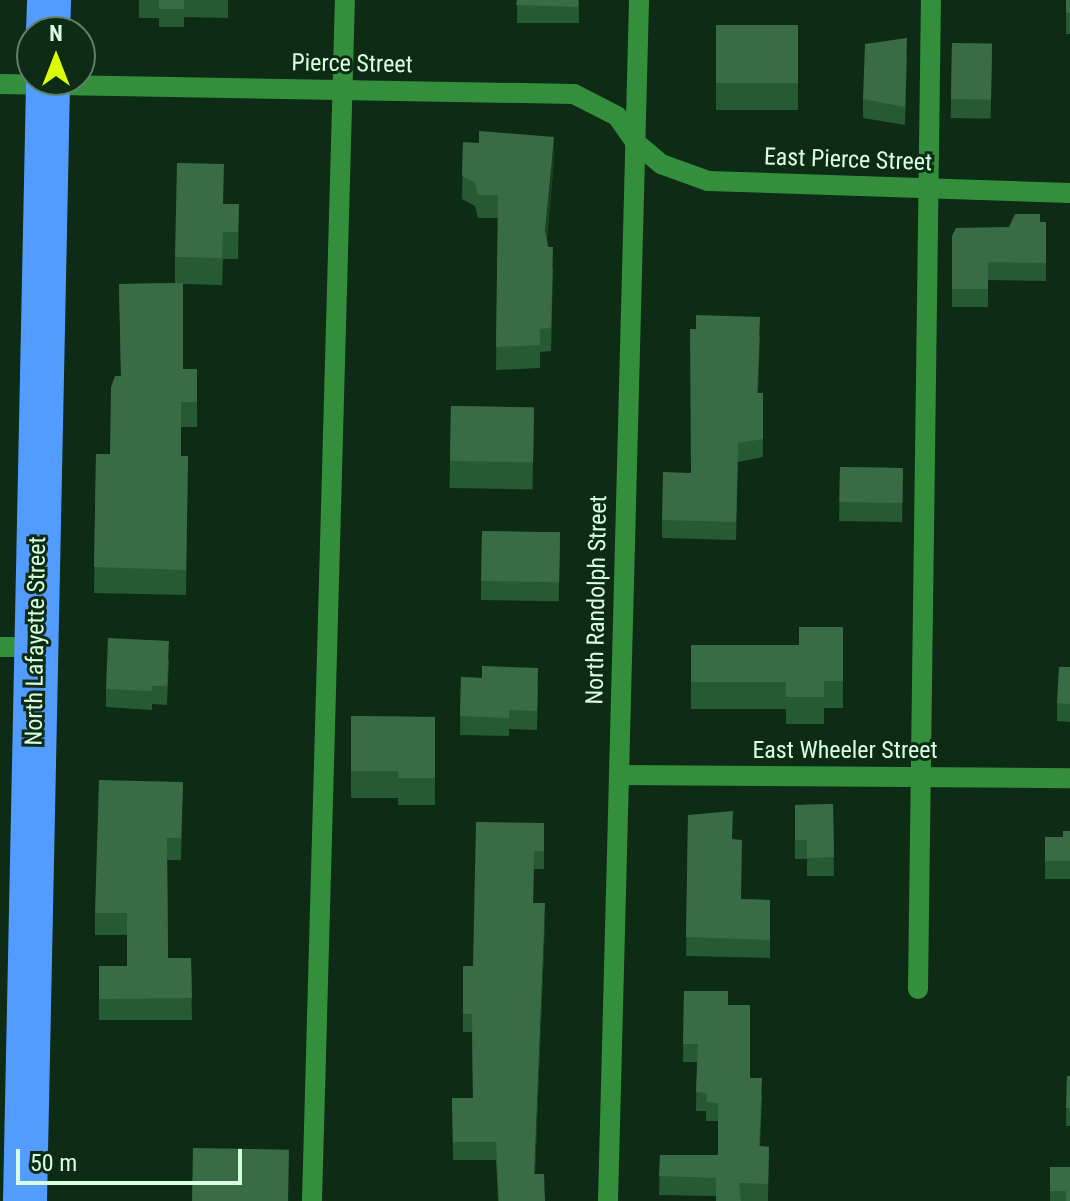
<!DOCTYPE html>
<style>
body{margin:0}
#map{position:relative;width:1070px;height:1201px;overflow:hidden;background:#0e2b15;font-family:"Roboto Condensed",sans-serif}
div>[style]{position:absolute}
.minor>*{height:20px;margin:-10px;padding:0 10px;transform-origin:10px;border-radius:10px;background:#348f3d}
.highway>*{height:44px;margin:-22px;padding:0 22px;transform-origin:22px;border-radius:22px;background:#539cff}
.wall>*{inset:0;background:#255a33;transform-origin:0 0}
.shaded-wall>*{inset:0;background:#14401f}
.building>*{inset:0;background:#396c45;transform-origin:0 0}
span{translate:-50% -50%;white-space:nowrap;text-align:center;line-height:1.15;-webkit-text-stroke:6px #0e2b15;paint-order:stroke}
.street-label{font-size:24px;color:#d8ffdf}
.north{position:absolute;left:16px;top:16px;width:80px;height:80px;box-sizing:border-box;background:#0e2b15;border:2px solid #5f8066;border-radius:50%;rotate:0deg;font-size:22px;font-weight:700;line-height:32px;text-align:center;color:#d8ffdf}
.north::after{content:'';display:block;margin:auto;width:28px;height:36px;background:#d8ff04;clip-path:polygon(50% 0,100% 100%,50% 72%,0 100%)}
.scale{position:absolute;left:16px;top:1149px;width:226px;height:36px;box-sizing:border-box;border:4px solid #d8ffdf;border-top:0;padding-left:10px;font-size:24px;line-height:28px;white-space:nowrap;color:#d8ffdf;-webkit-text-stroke:6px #0e2b15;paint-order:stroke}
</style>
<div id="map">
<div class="minor">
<div style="left:0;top:84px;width:574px;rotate:1deg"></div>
<div style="left:574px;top:94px;width:48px;rotate:27.1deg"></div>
<div style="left:617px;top:116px;width:32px;rotate:55deg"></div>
<div style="left:635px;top:142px;width:34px;rotate:40deg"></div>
<div style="left:661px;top:164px;width:50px;rotate:19.9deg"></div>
<div style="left:708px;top:181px;width:362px;rotate:1.9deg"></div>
<div style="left:0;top:647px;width:36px"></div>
<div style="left:619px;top:775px;width:451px;rotate:0.4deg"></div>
<div style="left:918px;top:989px;width:989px;rotate:-89.25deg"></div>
<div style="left:312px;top:1201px;width:1201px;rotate:-88.43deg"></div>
<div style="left:608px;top:1201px;width:1201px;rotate:-88.52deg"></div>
</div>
<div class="highway">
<div style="left:48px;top:32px;width:32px;rotate:-88deg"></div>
<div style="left:25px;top:1201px;width:1121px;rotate:-88.82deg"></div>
</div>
<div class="wall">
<div style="clip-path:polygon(139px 0,228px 0,228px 18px,184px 17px,184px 27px,159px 27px,159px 18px,139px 18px)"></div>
<div style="left:517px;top:0;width:62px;height:23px"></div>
<div style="left:1066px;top:0;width:4px;height:34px"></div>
<div style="left:716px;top:25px;width:82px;height:85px"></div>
<div style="left:952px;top:43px;width:40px;height:75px;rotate:1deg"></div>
<div style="clip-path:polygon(907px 56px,905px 125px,863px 118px,863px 99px)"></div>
<div style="clip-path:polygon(463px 142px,554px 160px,547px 239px,553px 270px,551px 351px,540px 352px,540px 368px,496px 370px,498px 218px,478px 218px,475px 206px,462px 199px)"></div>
<div style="clip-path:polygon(224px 204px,239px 204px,238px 259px,223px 259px,222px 285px,183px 284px,183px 369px,197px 369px,197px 427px,181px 427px,181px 456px,188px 456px,186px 595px,94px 593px,96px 454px,110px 454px,121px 376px,119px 284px,175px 283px,175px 257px)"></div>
<div style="clip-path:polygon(1040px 222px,1046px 222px,1046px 281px,988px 280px,988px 307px,952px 307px,952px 236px)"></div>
<div style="clip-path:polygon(760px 335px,758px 393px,763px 393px,763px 457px,738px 462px,736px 540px,662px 538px,662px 520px,691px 473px)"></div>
<div style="left:451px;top:406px;width:83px;height:82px;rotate:1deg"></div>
<div style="left:840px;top:467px;width:63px;height:54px;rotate:1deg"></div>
<div style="left:482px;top:531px;width:78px;height:69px;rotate:1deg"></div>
<div style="clip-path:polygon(843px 627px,843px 708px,824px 708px,824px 724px,786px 724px,786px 709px,691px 709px,691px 645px,799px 645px)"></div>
<div style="clip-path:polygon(169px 659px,167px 705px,152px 704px,152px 710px,106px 707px,106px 689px)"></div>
<div style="clip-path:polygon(1070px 667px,1070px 722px,1057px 721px,1057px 703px)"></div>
<div style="clip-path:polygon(461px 677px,482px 678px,538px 686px,537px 730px,509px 729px,509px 736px,460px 735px)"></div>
<div style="clip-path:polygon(351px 716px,435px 717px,435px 805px,398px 805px,398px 798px,351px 798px)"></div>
<div style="clip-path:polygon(183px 782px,181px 860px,167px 860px,168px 958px,191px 958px,192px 1020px,99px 1020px,99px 966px,127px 966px,127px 935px,95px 935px,95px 913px)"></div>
<div style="clip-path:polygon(833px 804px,834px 876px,807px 876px,807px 859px,795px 859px,795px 805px)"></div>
<div style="clip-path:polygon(688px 815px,733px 839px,741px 899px,770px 900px,770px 958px,686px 956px)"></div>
<div style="clip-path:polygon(544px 823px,544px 869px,534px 869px,533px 903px,545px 922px,535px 1174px,545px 1201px,498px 1201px,496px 1160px,453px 1160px,452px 1098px,473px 1098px,472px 1032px,463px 1032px,463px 966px,473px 966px)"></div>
<div style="clip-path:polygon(1070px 831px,1070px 879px,1045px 879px,1045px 837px,1063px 837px)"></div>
<div style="clip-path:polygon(684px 991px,728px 1005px,750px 1078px,762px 1096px,760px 1146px,769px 1147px,768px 1201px,716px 1201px,716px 1196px,659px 1195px,660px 1155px,718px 1155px,718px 1121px,706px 1121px,706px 1111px,696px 1111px,697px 1062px,683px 1062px)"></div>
<div style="clip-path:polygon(1067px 1076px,1070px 1076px,1070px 1126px,1066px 1126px)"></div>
<div style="left:1050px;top:1167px;width:20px;height:34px"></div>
</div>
<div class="shaded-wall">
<div style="clip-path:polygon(554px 137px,554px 160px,545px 252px,545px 230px)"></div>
<div style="clip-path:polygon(545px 903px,545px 922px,534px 1192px,534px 1174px)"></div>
</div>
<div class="building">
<div style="left:159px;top:0;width:25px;height:9px"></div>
<div style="clip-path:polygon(517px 0,578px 0,578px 7px,516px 5px)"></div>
<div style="left:1066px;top:0;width:4px;height:13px"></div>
<div style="left:716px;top:25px;width:82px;height:58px"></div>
<div style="clip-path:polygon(907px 38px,905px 107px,863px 99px,865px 44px)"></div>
<div style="left:952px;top:43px;width:40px;height:56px;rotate:1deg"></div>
<div style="clip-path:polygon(479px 131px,554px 137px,545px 230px,548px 247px,553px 247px,551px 328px,540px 329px,540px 345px,496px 347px,498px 195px,478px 195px,475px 183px,462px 176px,463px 142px,479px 143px)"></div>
<div style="clip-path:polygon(177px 163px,224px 164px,223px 204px,239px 204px,238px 232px,223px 232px,222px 258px,175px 257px)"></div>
<div style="clip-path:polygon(1015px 214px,1040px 214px,1040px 222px,1046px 222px,1046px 263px,988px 262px,988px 289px,952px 289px,952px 236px,956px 228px,1009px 227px)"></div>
<div style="clip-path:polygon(183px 283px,183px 369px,197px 369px,197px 402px,181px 402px,181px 456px,188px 456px,186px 570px,94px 567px,96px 454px,110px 454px,111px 387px,115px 376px,121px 376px,119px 284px)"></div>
<div style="clip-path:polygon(696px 315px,760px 317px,757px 393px,763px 393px,763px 439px,738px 443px,736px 522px,662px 520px,663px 472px,691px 473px,690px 329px,696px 329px)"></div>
<div style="left:451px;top:406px;width:83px;height:55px;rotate:1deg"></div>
<div style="left:840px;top:467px;width:63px;height:35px;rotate:1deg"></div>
<div style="left:482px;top:531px;width:78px;height:50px;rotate:1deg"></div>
<div style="clip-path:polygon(799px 627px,843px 627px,843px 681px,824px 681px,824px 697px,786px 697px,786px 682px,691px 682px,691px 645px,799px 645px)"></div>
<div style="clip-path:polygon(108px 638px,169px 641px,167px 686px,152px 686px,152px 691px,106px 689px)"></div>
<div style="clip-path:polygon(482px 666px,538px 668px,537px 711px,509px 710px,509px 718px,460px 716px,461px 677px,482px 678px)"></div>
<div style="clip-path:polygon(1059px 667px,1070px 667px,1070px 704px,1057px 703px)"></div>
<div style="clip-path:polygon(351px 716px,435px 717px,435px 778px,398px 778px,398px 771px,351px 771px)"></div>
<div style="clip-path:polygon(99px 780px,183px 782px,181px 838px,167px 838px,168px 958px,191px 958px,192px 998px,99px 999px,99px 966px,127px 966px,127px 913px,95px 913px)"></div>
<div style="clip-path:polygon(833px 804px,834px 857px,807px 858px,807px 840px,795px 840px,795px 805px)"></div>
<div style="clip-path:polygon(733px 811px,732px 839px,742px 840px,741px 899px,770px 900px,770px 940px,686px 937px,688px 815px)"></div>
<div style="clip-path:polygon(476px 822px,544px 823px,544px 851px,534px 851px,533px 903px,545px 903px,534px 1174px,544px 1174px,545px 1201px,499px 1201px,496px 1142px,453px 1142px,452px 1098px,473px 1098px,472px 1014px,463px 1014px,463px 966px,473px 966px)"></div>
<div style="clip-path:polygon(1063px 831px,1070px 831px,1070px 861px,1045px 861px,1045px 837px,1063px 837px)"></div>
<div style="clip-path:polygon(684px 991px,728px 991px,728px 1005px,750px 1005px,750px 1078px,762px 1078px,759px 1146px,769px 1147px,768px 1184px,739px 1183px,741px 1201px,716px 1201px,716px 1178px,659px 1176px,660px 1155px,718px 1155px,718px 1103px,706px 1102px,707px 1093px,696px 1092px,698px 1044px,683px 1044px)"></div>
<div style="clip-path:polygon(1067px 1076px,1070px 1076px,1070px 1108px,1066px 1108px)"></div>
<div style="left:193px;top:1148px;width:96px;height:53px;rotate:1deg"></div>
<div style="clip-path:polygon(1050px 1167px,1070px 1167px,1070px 1201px,1066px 1201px,1066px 1191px,1050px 1191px)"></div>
</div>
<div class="street-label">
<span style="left:352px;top:64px;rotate:1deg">Pierce Street</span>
<span style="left:848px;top:160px;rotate:2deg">East Pierce Street</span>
<span style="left:597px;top:600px;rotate:-89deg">North Randolph Street</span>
<span style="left:36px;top:641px;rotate:-89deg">North Lafayette Street</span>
<span style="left:845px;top:751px">East Wheeler Street</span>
</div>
<div class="north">N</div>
<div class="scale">50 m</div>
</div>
